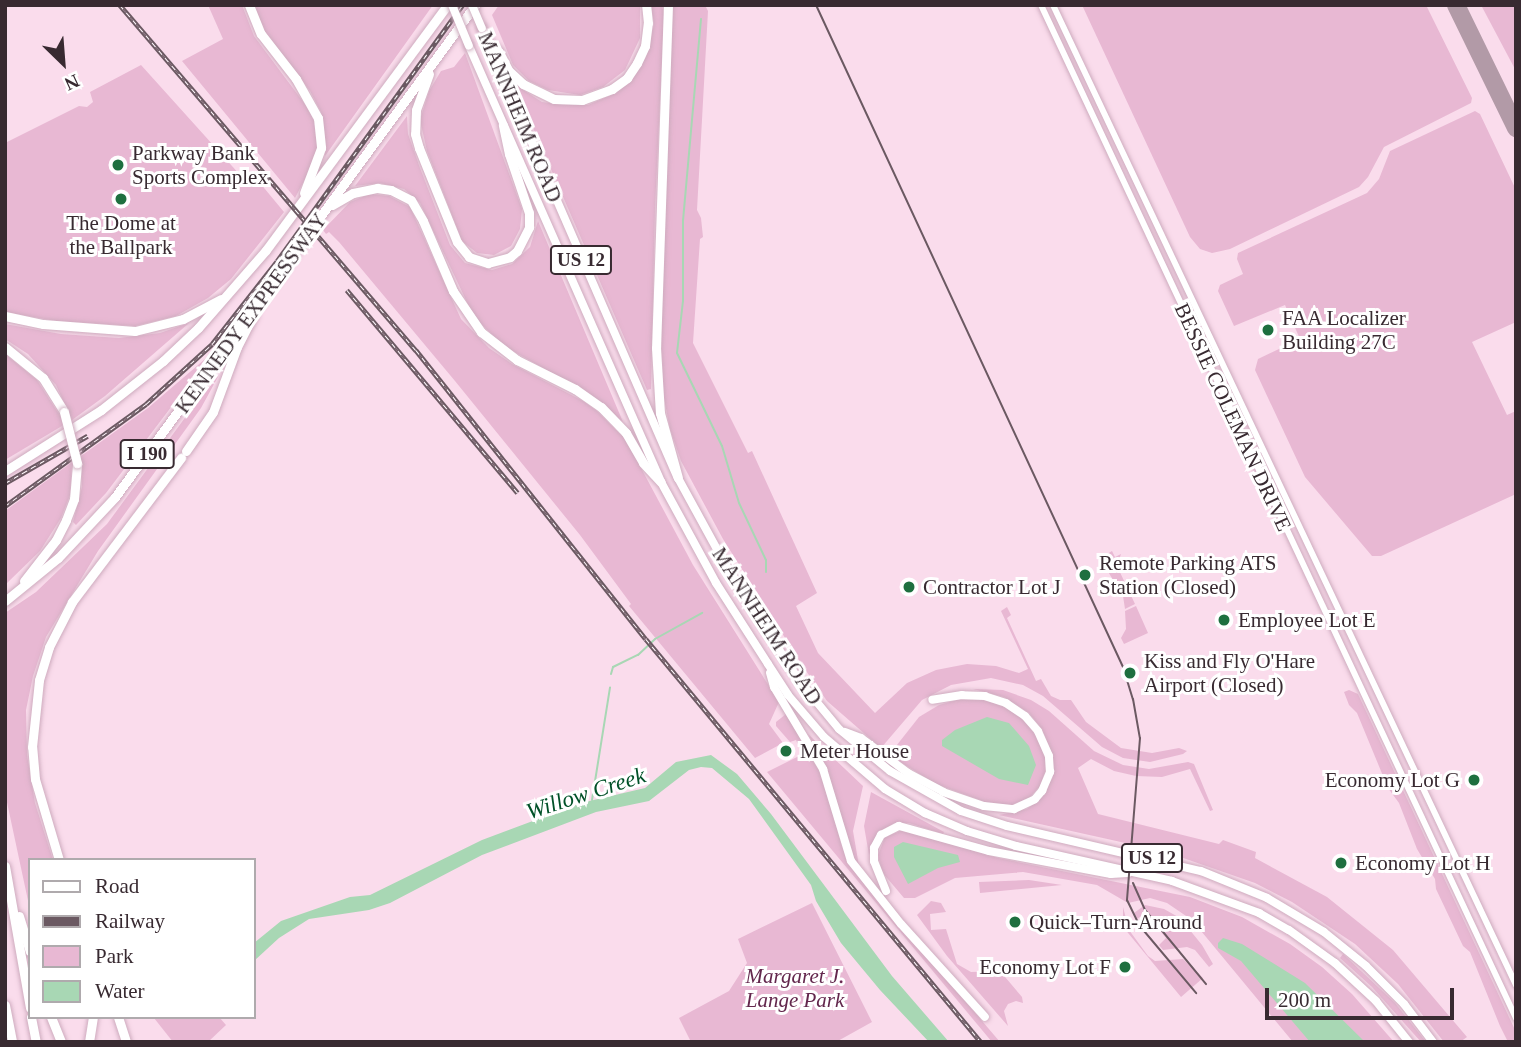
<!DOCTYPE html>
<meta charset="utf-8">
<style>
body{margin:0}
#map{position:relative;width:1521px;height:1047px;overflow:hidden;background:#fadcec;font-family:"Times New Roman",serif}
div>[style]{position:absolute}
.green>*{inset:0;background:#e8b8d3}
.water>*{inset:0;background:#a8d7b4}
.stream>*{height:2px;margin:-1px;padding:0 1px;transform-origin:1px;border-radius:1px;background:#a8d7b4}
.taxiway>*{height:18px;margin:-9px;padding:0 9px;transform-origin:9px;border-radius:9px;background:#b29aa7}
.roads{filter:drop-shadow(0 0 2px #ceabbe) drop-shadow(0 0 2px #ceabbe)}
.minor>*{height:6px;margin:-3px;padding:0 3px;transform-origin:3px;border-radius:3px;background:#fff}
.major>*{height:8px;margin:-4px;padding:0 4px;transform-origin:4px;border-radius:4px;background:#fff}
.highway>*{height:9px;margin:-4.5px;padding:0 4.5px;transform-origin:4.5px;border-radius:4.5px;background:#fff}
.tram>*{height:2px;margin:-1px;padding:0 1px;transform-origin:1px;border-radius:1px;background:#6b5962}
.rail>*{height:4.5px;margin-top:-2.25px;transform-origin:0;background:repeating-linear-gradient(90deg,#fff 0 5px,#6b5962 0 10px);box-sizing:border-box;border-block:2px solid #6b5962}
.bridges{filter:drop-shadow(0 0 2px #ceabbe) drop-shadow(0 0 2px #ceabbe)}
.major-bridge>*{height:8px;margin:-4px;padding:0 4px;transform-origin:4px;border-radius:4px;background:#fff}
.highway-bridge>*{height:9px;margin:-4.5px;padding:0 4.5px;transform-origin:4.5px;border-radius:4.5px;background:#fff}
.dots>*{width:19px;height:19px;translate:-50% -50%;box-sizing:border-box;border:4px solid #fff;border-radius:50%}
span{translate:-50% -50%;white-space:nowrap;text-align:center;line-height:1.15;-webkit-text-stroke:6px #fff;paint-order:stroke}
.shield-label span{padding:2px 5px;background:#fff;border:2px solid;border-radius:5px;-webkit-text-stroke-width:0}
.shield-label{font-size:19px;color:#382a31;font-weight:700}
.street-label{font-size:21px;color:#382a31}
.poi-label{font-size:21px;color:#382a31}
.left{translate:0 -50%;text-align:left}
.right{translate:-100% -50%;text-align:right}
.park-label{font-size:21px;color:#63274d;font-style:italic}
.water-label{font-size:23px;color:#005128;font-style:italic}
.frame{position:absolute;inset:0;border:7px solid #382a31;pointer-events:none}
.legend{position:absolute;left:28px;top:858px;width:228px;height:161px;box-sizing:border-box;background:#fff;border:2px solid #afaaad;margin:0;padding:9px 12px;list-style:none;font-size:21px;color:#382a31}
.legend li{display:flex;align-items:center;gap:14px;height:35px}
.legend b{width:35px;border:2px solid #afaaad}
.north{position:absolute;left:28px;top:28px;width:70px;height:70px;-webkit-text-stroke:5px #fff;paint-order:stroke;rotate:155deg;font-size:19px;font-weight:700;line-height:28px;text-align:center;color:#382a31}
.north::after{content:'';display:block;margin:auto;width:24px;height:32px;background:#382a31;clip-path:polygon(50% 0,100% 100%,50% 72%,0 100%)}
.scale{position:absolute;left:1265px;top:988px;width:189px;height:32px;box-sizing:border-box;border:4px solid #382a31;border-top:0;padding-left:9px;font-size:21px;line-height:24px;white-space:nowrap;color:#382a31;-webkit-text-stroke:5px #fff;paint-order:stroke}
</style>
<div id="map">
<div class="green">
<div style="clip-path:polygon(208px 5px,242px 5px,254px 36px,307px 107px,314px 121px,318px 154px,295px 198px,182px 61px,223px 39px)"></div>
<div style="clip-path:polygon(254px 5px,433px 5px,325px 156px,325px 135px,321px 112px,310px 91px,261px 26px)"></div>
<div style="clip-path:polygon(499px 5px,640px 5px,640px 38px,625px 70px,603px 87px,580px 95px,548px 90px,529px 81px,513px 65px,492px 15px)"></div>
<div style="clip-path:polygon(651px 5px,662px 5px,664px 15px,655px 208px,651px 389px,647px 390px,514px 84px,542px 102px,564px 105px,588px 105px,609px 96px,631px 81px,646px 57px,654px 24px)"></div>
<div style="clip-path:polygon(673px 5px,705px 5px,708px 11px,697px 210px,701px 218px,703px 237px,700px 239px,693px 343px,748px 453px,752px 451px,817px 593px,796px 606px,818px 653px,875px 713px,907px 683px,936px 670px,967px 664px,996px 666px,1019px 673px,1028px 669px,1001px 611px,1007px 607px,1011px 615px,1007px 618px,1036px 681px,1041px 679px,1051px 696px,1060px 700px,1071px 700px,1086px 722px,1121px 748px,1152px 753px,1179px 748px,1187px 751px,1183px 754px,1150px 762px,1123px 758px,1102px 747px,1043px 696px,1023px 685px,991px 678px,951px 685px,922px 700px,881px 748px,827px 701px,802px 665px,723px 539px,681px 461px,670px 429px,663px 393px,661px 304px)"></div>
<div style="clip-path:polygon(1082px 5px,1426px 5px,1472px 98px,1471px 103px,1384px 147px,1368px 177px,1359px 187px,1230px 249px,1212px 253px,1200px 249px,1190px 237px)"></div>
<div style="clip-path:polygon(1481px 5px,1516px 5px,1516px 71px)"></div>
<div style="clip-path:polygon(465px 53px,522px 209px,520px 229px,511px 246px,494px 255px,477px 253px,462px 241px,427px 151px,420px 120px,429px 91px,441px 71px,454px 67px)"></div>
<div style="clip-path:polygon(141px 65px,250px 186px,255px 177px,284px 212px,231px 279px,208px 298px,176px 316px,135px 326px,56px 321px,5px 312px,5px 143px,79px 106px,87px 107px,93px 102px,90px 92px)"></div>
<div style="clip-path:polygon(1475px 111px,1480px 114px,1516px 190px,1516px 322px,1472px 342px,1507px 415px,1516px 411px,1516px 494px,1381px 556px,1372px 556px,1305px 477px,1255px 370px,1258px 359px,1300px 339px,1285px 305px,1234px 326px,1218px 291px,1220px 285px,1243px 274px,1237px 259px,1238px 253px,1367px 193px,1379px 179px,1390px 151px)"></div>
<div style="clip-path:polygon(407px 116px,408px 134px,420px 168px,450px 245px,465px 263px,492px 270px,512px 264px,530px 247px,538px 221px,623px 422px,591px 395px,504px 346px,474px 317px,420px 203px,404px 189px,380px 183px,355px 186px)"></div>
<div style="clip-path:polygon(370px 194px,389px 196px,410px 207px,461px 319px,489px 348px,512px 364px,583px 401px,597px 411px,626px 440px,693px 565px,779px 702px,769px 724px,783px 743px,755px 758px,629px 606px,631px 604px,580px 535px,455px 381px,339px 242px,329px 232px,326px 234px,323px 230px,350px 202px)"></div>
<div style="clip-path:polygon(189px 323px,105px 396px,72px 420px,56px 385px,28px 354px,5px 339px,5px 324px,61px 334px,119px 338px,160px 333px)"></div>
<div style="clip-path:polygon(212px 353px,106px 493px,76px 525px,73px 522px,82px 487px,81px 456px,148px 408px)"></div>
<div style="clip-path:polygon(5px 354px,37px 380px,64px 422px,62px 426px,5px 460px)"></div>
<div style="clip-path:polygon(219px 375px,201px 408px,98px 551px,46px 637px,33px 676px,26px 710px,27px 755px,35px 803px,53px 860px,30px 860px,30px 910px,5px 793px,5px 613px,36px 592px,107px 524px,187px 415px)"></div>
<div style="clip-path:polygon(72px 462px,70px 495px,61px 518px,40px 551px,5px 585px,5px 511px)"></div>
<div style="clip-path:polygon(1112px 551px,1115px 557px,1121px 554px,1117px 566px,1135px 604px,1125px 609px,1123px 596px,1102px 562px,1104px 556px)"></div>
<div style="clip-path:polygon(1136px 606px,1148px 633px,1124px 644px,1121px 638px,1126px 629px,1125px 611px)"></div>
<div style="clip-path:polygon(973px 689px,1003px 690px,1031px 700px,1049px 711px,1094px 751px,1123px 765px,1149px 769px,1188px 762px,1194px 764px,1213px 810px,1210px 811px,1190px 769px,1162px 777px,1136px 776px,1114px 771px,1091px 759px,1078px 768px,1098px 814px,1219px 844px,1223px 840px,1256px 852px,1255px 858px,1327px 897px,1393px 950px,1467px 1037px,1460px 1042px,1444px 1042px,1398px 984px,1355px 944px,1292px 902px,1255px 883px,1166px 852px,999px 815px,1027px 809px,1040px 799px,1053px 777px,1053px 756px,1042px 729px,1029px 713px,1004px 697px)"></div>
<div style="clip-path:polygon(1349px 690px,1358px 694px,1516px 1032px,1516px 1042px,1508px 1042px,1500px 1026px,1470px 952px,1463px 946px,1436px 889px,1435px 879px,1417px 849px,1399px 803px,1388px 788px,1357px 713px,1349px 705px,1344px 692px)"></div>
<div style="clip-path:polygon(964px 698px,990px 701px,1006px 708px,1023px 719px,1036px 736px,1045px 758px,1045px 772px,1040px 786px,1029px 798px,1011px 805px,988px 803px,936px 784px,889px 755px,919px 717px,939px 705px)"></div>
<div style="clip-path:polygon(786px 714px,823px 778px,842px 847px,850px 866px,1000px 1042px,992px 1042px,767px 772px,803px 754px,796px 740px,790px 742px,776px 726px,776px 722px)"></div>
<div style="clip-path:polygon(808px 734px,863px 786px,853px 831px,860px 872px,850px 850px,826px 766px)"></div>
<div style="clip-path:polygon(871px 792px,944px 832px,943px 834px,909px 823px,894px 823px,876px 835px,869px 855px,864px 826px)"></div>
<div style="clip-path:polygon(903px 830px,998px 858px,1190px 897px,1242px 917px,1290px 944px,1322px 967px,1352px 994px,1394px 1042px,1293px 1042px,1192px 920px,1167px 903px,1150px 898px,1128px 903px,1097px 885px,1023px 872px,955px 878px,915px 898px,904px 898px,882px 872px,878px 855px,885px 837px)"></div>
<div style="clip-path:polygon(1029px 880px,1062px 885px,980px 893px,979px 882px)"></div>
<div style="clip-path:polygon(931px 901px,941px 903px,946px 912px,930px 914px,931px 930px,946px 929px,957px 964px,971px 972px,1000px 971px,1022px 997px,1023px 1003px,1016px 1001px,1008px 1004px,1004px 1011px,1008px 1026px,947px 956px,917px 915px)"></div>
<div style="clip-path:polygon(812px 903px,872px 1022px,836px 1042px,691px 1042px,679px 1018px,729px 991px,747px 963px,738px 939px)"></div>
<div style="clip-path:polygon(1145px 905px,1164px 909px,1180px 918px,1202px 945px,1213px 964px,1209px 967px,1195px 950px,1187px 947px,1163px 950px,1159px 945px,1166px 938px,1146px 913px,1137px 919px,1134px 913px)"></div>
<div style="clip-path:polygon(1123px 907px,1129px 930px,1148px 956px,1155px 961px,1183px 959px,1203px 978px,1181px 997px,1119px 922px,1123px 917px)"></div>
<div style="clip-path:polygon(1343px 954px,1395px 1003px,1426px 1042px,1421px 1042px,1372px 987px,1340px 958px)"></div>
<div style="clip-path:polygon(219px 1017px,226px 1025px,208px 1042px,173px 1042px,154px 1018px)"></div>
</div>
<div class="water">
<div style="clip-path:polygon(987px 717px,1009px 723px,1029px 746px,1036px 765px,1028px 785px,999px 779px,942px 746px,942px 740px,955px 730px)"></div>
<div style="clip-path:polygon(711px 755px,737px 774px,771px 814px,892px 976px,949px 1042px,929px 1042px,880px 990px,841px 943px,816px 901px,811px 885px,749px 799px,712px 768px,701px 767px,689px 770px,649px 801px,596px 812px,482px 855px,390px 903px,369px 910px,309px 919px,279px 938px,254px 961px,254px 943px,281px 921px,350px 897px,370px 895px,482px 840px,581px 803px,645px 788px,676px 762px)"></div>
<div style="clip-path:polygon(903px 842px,958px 855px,960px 862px,938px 868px,908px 884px,894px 857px,894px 847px)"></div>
<div style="clip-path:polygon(1223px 938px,1242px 944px,1305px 983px,1365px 1042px,1310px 1042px,1241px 961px,1218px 948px,1218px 943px)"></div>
</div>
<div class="stream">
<div style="left:701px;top:19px;width:203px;rotate:95.1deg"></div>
<div style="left:683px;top:221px;width:80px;rotate:90deg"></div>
<div style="left:683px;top:301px;width:52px;rotate:96.6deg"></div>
<div style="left:677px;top:353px;width:103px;rotate:64.2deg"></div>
<div style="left:722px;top:446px;width:59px;rotate:73.4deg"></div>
<div style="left:739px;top:503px;width:63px;rotate:64.7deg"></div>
<div style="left:766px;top:560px;width:12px;rotate:90deg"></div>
<div style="left:611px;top:674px;width:7px;rotate:-74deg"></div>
<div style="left:613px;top:667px;width:28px;rotate:-26deg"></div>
<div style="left:638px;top:655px;width:23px;rotate:-43deg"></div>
<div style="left:655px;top:639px;width:54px;rotate:-29deg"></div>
<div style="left:592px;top:800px;width:114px;rotate:-80.9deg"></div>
</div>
<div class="taxiway">
<div style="left:1456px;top:5px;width:137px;rotate:64deg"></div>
</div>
<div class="roads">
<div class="minor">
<div style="left:1041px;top:5px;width:1119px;rotate:64.88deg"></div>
<div style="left:1053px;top:5px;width:1084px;rotate:64.71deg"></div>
</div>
<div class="major">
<div style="left:482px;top:28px;width:491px;rotate:66.5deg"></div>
<div style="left:678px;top:478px;width:98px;rotate:61.3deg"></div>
<div style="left:725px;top:564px;width:96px;rotate:57.8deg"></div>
<div style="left:776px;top:645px;width:45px;rotate:56.7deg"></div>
<div style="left:801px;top:683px;width:60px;rotate:50.4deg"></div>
<div style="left:839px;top:729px;width:66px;rotate:39.5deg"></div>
<div style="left:890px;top:771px;width:81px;rotate:29.4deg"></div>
<div style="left:961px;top:811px;width:48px;rotate:18.1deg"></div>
<div style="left:1007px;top:826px;width:199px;rotate:13.1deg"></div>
<div style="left:1201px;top:871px;width:71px;rotate:22.2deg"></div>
<div style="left:1267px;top:898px;width:66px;rotate:30.8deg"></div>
<div style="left:1324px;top:932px;width:54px;rotate:39deg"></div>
<div style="left:1366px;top:966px;width:54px;rotate:45deg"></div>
<div style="left:1404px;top:1004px;width:48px;rotate:52.7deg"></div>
<div style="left:469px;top:46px;width:476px;rotate:66.2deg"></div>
<div style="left:661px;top:482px;width:115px;rotate:61.4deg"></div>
<div style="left:716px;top:583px;width:96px;rotate:57.3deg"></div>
<div style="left:768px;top:664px;width:37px;rotate:57deg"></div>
<div style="left:788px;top:695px;width:55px;rotate:49.4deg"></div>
<div style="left:824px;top:737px;width:80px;rotate:40.4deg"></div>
<div style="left:885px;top:789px;width:47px;rotate:31deg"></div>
<div style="left:925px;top:813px;width:46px;rotate:23.2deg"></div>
<div style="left:967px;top:831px;width:51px;rotate:17deg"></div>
<div style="left:1016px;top:846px;width:160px;rotate:12.6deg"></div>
<div style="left:1172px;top:881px;width:93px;rotate:20.2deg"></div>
<div style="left:1259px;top:913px;width:34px;rotate:30deg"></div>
<div style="left:1289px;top:930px;width:57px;rotate:35.7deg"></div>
<div style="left:1335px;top:963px;width:56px;rotate:42.8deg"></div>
<div style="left:1376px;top:1001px;width:53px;rotate:51.2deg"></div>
<div style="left:770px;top:673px;width:15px;rotate:74deg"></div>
<div style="left:774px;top:687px;width:96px;rotate:59.1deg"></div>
<div style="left:823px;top:769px;width:96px;rotate:73.1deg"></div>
<div style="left:851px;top:861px;width:80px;rotate:51.6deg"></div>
<div style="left:901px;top:924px;width:125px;rotate:47.9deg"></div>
<div style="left:845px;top:732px;width:17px;rotate:21deg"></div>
<div style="left:861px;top:738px;width:59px;rotate:36.7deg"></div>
<div style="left:908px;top:773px;width:40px;rotate:28deg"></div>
<div style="left:943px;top:792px;width:43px;rotate:18.9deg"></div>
<div style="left:984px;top:806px;width:30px;rotate:6deg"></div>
<div style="left:1014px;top:809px;width:23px;rotate:-25deg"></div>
<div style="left:1035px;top:799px;width:11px;rotate:-49deg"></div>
<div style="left:1042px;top:791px;width:21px;rotate:-67deg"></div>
<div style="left:1050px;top:772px;width:16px;rotate:-94deg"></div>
<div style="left:1049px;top:756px;width:27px;rotate:-114deg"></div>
<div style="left:1038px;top:731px;width:20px;rotate:-131deg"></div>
<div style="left:1025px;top:716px;width:23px;rotate:-146deg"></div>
<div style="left:1006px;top:703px;width:22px;rotate:-162deg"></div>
<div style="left:985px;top:696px;width:23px;rotate:-178deg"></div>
<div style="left:962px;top:695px;width:30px;rotate:171deg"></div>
<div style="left:886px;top:891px;width:32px;rotate:-112deg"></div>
<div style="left:874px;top:861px;width:13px;rotate:-90deg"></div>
<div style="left:874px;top:848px;width:15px;rotate:-62deg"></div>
<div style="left:881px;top:835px;width:20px;rotate:-27deg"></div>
<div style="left:899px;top:826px;width:93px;rotate:15.5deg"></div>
<div style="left:989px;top:851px;width:124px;rotate:10.7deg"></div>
<div style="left:1111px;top:874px;width:17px;rotate:-3deg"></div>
</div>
<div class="highway">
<div style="left:249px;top:5px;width:31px;rotate:68deg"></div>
<div style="left:261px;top:34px;width:57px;rotate:52.1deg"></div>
<div style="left:296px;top:79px;width:45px;rotate:60.6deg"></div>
<div style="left:318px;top:118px;width:30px;rotate:84deg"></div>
<div style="left:321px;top:148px;width:48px;rotate:110.7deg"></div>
<div style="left:668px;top:5px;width:343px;rotate:92deg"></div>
<div style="left:656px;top:348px;width:65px;rotate:86.5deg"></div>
<div style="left:660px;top:413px;width:67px;rotate:74.5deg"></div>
<div style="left:487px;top:41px;width:16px;rotate:43deg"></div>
<div style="left:499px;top:52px;width:20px;rotate:63deg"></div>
<div style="left:508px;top:70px;width:21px;rotate:43deg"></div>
<div style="left:523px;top:84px;width:34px;rotate:26deg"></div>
<div style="left:554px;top:99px;width:28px;rotate:2deg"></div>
<div style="left:582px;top:100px;width:32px;rotate:-20deg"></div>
<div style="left:612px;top:89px;width:19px;rotate:-36deg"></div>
<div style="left:627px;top:78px;width:18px;rotate:-56deg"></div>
<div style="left:637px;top:63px;width:19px;rotate:-65deg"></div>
<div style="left:645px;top:46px;width:23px;rotate:-83deg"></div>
<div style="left:648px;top:23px;width:18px;rotate:-96deg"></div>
<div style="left:429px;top:74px;width:38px;rotate:110deg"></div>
<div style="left:416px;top:110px;width:24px;rotate:92deg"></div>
<div style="left:415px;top:134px;width:15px;rotate:74deg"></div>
<div style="left:419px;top:148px;width:101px;rotate:68deg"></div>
<div style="left:457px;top:242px;width:19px;rotate:51deg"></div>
<div style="left:469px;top:257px;width:20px;rotate:18deg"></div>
<div style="left:488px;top:263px;width:23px;rotate:-15deg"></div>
<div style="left:510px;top:257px;width:9px;rotate:-41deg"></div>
<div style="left:517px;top:251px;width:27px;rotate:-63deg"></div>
<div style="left:529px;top:227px;width:14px;rotate:-90deg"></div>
<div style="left:529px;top:213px;width:62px;rotate:-108.7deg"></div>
<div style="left:509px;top:154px;width:30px;rotate:-102deg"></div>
<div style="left:332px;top:205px;width:24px;rotate:-30deg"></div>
<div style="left:353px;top:193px;width:25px;rotate:-12deg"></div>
<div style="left:377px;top:188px;width:14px;rotate:8deg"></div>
<div style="left:391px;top:190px;width:22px;rotate:27deg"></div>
<div style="left:411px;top:200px;width:24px;rotate:60deg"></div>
<div style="left:423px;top:221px;width:76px;rotate:66.8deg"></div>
<div style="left:453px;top:291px;width:50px;rotate:55.7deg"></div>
<div style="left:481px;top:332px;width:46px;rotate:37.9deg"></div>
<div style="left:517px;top:360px;width:65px;rotate:26.6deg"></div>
<div style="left:575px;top:389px;width:32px;rotate:35deg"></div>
<div style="left:601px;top:407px;width:36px;rotate:46deg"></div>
<div style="left:626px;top:433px;width:34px;rotate:60deg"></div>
<div style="left:643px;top:463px;width:26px;rotate:47deg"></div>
<div style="left:5px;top:316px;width:39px;rotate:12deg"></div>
<div style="left:43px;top:324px;width:92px;rotate:4.4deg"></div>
<div style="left:135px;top:331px;width:49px;rotate:-14deg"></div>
<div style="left:183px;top:319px;width:43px;rotate:-27.8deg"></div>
<div style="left:5px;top:347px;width:49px;rotate:39.2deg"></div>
<div style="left:43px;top:378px;width:40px;rotate:58deg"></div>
<div style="left:186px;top:451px;width:47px;rotate:-55.3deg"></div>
<div style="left:213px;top:412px;width:69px;rotate:-69.7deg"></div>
<div style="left:237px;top:347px;width:37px;rotate:-63deg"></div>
<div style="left:5px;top:471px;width:114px;rotate:-32.4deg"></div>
<div style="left:101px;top:410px;width:79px;rotate:-38.3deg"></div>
<div style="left:163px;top:361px;width:48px;rotate:-43.3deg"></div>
<div style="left:198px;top:328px;width:103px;rotate:-48.9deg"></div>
<div style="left:266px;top:250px;width:305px;rotate:-53.5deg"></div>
<div style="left:24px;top:581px;width:52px;rotate:-52deg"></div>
<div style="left:56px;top:540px;width:22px;rotate:-63deg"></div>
<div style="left:66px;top:520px;width:22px;rotate:-69deg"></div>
<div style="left:74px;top:499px;width:36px;rotate:-85deg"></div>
<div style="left:5px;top:601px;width:68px;rotate:-39.1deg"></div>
<div style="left:58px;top:558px;width:83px;rotate:-46.9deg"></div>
<div style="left:115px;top:497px;width:610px;rotate:-53.81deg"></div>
<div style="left:59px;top:860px;width:84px;rotate:-106.5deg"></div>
<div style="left:35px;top:779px;width:32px;rotate:-95deg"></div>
<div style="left:32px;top:747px;width:67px;rotate:-84deg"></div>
<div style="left:39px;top:680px;width:34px;rotate:-73deg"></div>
<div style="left:49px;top:647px;width:51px;rotate:-62.9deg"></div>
<div style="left:72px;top:602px;width:181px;rotate:-52.9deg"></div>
<div style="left:5px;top:866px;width:144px;rotate:80deg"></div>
<div style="left:19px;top:916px;width:37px;rotate:73deg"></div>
<div style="left:5px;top:1005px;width:38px;rotate:79deg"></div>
<div style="left:31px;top:1017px;width:25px;rotate:79deg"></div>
<div style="left:51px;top:1017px;width:27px;rotate:68deg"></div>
<div style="left:118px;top:1017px;width:26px;rotate:72deg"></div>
<div style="left:89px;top:1042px;width:25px;rotate:-81deg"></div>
</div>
</div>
<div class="tram">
<div style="left:816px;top:5px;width:730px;rotate:65.12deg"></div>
<div style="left:1123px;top:667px;width:34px;rotate:73deg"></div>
<div style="left:1133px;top:699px;width:40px;rotate:80deg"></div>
<div style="left:1140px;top:738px;width:163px;rotate:94.6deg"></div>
<div style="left:1127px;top:900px;width:28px;rotate:64deg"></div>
<div style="left:1139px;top:925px;width:89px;rotate:50deg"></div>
<div style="left:1133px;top:883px;width:30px;rotate:66deg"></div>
<div style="left:1145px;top:910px;width:96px;rotate:50.5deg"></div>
</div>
<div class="rail">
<div style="left:120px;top:5px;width:455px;rotate:49.4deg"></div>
<div style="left:416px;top:350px;width:369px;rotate:51.5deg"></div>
<div style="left:646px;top:639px;width:524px;rotate:50.26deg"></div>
<div style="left:347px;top:290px;width:265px;rotate:49.9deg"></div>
<div style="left:5px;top:483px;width:95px;rotate:-29.8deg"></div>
<div style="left:5px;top:506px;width:174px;rotate:-35.9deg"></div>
<div style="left:146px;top:404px;width:89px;rotate:-42.3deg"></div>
<div style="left:212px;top:344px;width:105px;rotate:-51.9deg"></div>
<div style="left:277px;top:261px;width:316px;rotate:-54.1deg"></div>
</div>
<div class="bridges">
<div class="major-bridge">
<div style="left:452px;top:5px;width:44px;rotate:67.5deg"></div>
<div style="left:472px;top:5px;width:25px;rotate:67deg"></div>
</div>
<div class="highway-bridge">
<div style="left:64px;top:412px;width:53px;rotate:75.7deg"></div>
</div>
</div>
<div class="dots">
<div style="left:118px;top:165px;background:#1e6f3f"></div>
<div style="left:121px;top:199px;background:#1e6f3f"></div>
<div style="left:1268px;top:330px;background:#1e6f3f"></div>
<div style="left:1085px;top:575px;background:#1e6f3f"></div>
<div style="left:909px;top:587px;background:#1e6f3f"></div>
<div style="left:1224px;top:620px;background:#1e6f3f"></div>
<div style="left:1130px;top:673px;background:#1e6f3f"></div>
<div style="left:786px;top:751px;background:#1e6f3f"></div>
<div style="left:1474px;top:780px;background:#1e6f3f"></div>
<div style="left:1341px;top:863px;background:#1e6f3f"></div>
<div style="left:1015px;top:922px;background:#1e6f3f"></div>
<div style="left:1125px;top:967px;background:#1e6f3f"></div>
</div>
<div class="shield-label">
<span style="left:581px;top:260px">US 12</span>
<span style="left:147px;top:454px">I 190</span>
<span style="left:1152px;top:858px">US 12</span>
</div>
<div class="street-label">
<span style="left:520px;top:117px;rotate:67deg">MANNHEIM ROAD</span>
<span style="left:251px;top:313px;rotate:-54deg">KENNEDY EXPRESSWAY</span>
<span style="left:1233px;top:417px;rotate:65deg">BESSIE COLEMAN DRIVE</span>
<span style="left:767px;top:626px;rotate:57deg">MANNHEIM ROAD</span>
</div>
<div class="poi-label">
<span class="left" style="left:132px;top:165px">Parkway Bank<br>Sports Complex</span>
<span style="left:121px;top:235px">The Dome at<br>the Ballpark</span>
<span class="left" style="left:1282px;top:330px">FAA Localizer<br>Building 27C</span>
<span class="left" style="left:1099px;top:575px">Remote Parking ATS<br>Station (Closed)</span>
<span class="left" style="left:923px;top:587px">Contractor Lot J</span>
<span class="left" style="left:1238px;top:620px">Employee Lot E</span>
<span class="left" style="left:1144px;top:673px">Kiss and Fly O'Hare<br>Airport (Closed)</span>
<span class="left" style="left:800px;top:751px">Meter House</span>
<span class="right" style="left:1460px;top:780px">Economy Lot G</span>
<span class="left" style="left:1355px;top:863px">Economy Lot H</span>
<span class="left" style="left:1029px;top:922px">Quick–Turn-Around</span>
<span class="right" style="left:1111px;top:967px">Economy Lot F</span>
</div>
<div class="park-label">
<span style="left:795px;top:988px">Margaret J.<br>Lange Park</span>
</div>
<div class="water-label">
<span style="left:586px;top:794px;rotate:-18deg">Willow Creek</span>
</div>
<div class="frame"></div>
<ul class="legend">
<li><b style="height:9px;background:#fff"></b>Road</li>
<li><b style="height:9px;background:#6b5962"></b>Railway</li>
<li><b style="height:19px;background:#e8b8d3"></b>Park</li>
<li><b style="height:19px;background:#a8d7b4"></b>Water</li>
</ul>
<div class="north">N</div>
<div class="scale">200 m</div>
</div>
